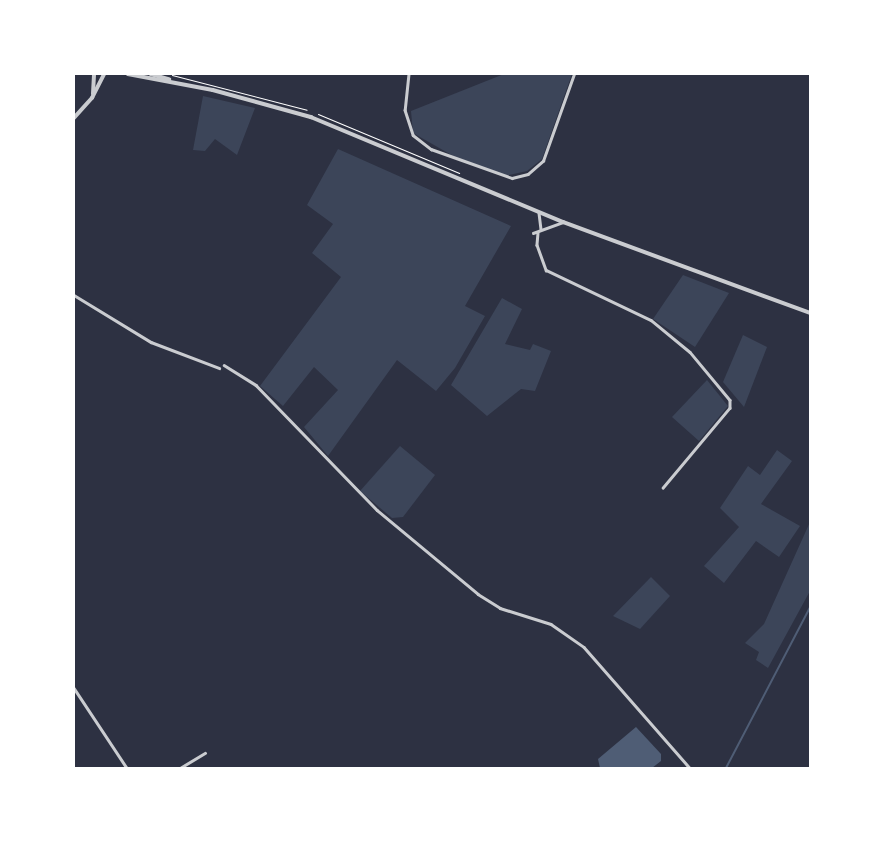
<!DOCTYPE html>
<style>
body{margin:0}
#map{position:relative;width:884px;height:842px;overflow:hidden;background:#2d3142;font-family:"Roboto Condensed",sans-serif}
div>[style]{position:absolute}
.green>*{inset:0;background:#3c4559}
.water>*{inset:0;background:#4f5d75}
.stream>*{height:2px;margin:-1px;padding:0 1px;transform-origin:1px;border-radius:1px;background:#4f5d75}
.path>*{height:1px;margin:-0.5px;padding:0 0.5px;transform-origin:0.5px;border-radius:0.5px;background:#fff}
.minor>*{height:2.5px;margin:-1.25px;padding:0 1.25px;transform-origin:1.25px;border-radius:1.25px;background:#caccd0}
.tertiary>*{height:3.5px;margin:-1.75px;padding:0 1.75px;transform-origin:1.75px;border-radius:1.75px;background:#caccd0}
span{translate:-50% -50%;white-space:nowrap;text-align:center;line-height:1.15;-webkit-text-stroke:7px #fff;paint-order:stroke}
.frame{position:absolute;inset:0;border:75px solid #fff;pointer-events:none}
</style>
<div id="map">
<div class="green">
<div style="clip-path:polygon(504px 74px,572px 74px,542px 159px,527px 171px,505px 176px,462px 161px,413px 133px,411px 111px)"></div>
<div style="clip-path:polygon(203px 96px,255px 108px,237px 155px,215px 139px,205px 151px,193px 150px)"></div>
<div style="clip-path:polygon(338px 149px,511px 226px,465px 306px,485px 316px,455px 368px,436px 391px,397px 360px,328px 456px,304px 427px,338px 390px,314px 367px,283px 406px,260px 386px,341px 277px,312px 253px,333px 224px,307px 205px)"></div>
<div style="clip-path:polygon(683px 275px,729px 293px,695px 347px,653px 319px)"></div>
<div style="clip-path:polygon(502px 298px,522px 309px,505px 344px,530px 350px,533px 344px,551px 351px,535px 391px,521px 389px,487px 416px,451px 385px)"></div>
<div style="clip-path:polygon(743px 335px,767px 347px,744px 407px,723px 382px)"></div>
<div style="clip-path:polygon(707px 380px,728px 406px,699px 441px,672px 417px)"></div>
<div style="clip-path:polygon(400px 446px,435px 475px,403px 517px,392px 518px,360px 491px)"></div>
<div style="clip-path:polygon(777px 450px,792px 461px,761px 504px,800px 526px,779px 557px,756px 541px,724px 583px,704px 566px,739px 527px,720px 508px,748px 466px,760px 475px)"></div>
<div style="clip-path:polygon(810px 522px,810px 591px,768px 668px,756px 660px,759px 652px,745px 643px,764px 624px)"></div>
<div style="clip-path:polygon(651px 577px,670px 596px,640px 629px,613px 616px)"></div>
</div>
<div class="water">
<div style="clip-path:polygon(636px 727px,661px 754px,661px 761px,652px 768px,600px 768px,598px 759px)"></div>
</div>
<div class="stream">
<div style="left:726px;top:768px;width:182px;rotate:-62.4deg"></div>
</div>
<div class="path">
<div style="left:172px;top:75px;width:139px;rotate:14.5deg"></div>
<div style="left:318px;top:114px;width:153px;rotate:22.7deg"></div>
</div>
<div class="minor">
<div style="left:409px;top:74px;width:36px;rotate:96deg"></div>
<div style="left:405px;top:110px;width:26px;rotate:72deg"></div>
<div style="left:413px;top:135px;width:23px;rotate:38deg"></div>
<div style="left:431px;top:149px;width:86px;rotate:19.7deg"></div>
<div style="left:512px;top:178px;width:16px;rotate:-14deg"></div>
<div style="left:528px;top:174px;width:20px;rotate:-41deg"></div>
<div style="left:543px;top:161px;width:92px;rotate:-70.4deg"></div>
<div style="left:539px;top:213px;width:16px;rotate:83deg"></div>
<div style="left:533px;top:233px;width:32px;rotate:-20deg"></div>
<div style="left:538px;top:233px;width:12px;rotate:95deg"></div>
<div style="left:537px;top:245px;width:27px;rotate:70deg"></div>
<div style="left:546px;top:270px;width:116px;rotate:25.5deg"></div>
<div style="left:651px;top:320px;width:50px;rotate:39.4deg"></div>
<div style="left:690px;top:352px;width:62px;rotate:50.2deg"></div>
<div style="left:730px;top:400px;width:8px;rotate:90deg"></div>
<div style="left:730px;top:408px;width:104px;rotate:129.9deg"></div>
<div style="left:74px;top:295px;width:90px;rotate:31.4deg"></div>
<div style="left:151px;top:342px;width:73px;rotate:20.9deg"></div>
<div style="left:224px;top:365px;width:38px;rotate:32deg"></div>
<div style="left:256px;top:385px;width:174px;rotate:45.9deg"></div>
<div style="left:377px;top:510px;width:131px;rotate:39.7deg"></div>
<div style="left:478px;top:594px;width:26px;rotate:32deg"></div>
<div style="left:500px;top:608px;width:53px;rotate:17.4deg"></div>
<div style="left:551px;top:624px;width:40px;rotate:34.9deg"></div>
<div style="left:584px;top:647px;width:161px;rotate:48.8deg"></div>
<div style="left:74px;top:688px;width:96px;rotate:56.5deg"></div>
<div style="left:180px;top:768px;width:29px;rotate:-31deg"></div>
</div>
<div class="tertiary">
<div style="left:128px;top:74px;width:86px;rotate:10.7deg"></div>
<div style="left:213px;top:90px;width:102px;rotate:15.4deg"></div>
<div style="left:311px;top:117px;width:273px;rotate:22.6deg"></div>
<div style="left:563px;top:222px;width:263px;rotate:20.2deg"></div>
<div style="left:151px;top:74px;width:19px;rotate:16deg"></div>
<div style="left:93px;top:94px;width:20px;rotate:-87deg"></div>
<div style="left:74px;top:118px;width:27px;rotate:-48deg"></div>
<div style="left:92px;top:98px;width:27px;rotate:-63deg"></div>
</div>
<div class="frame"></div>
</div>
